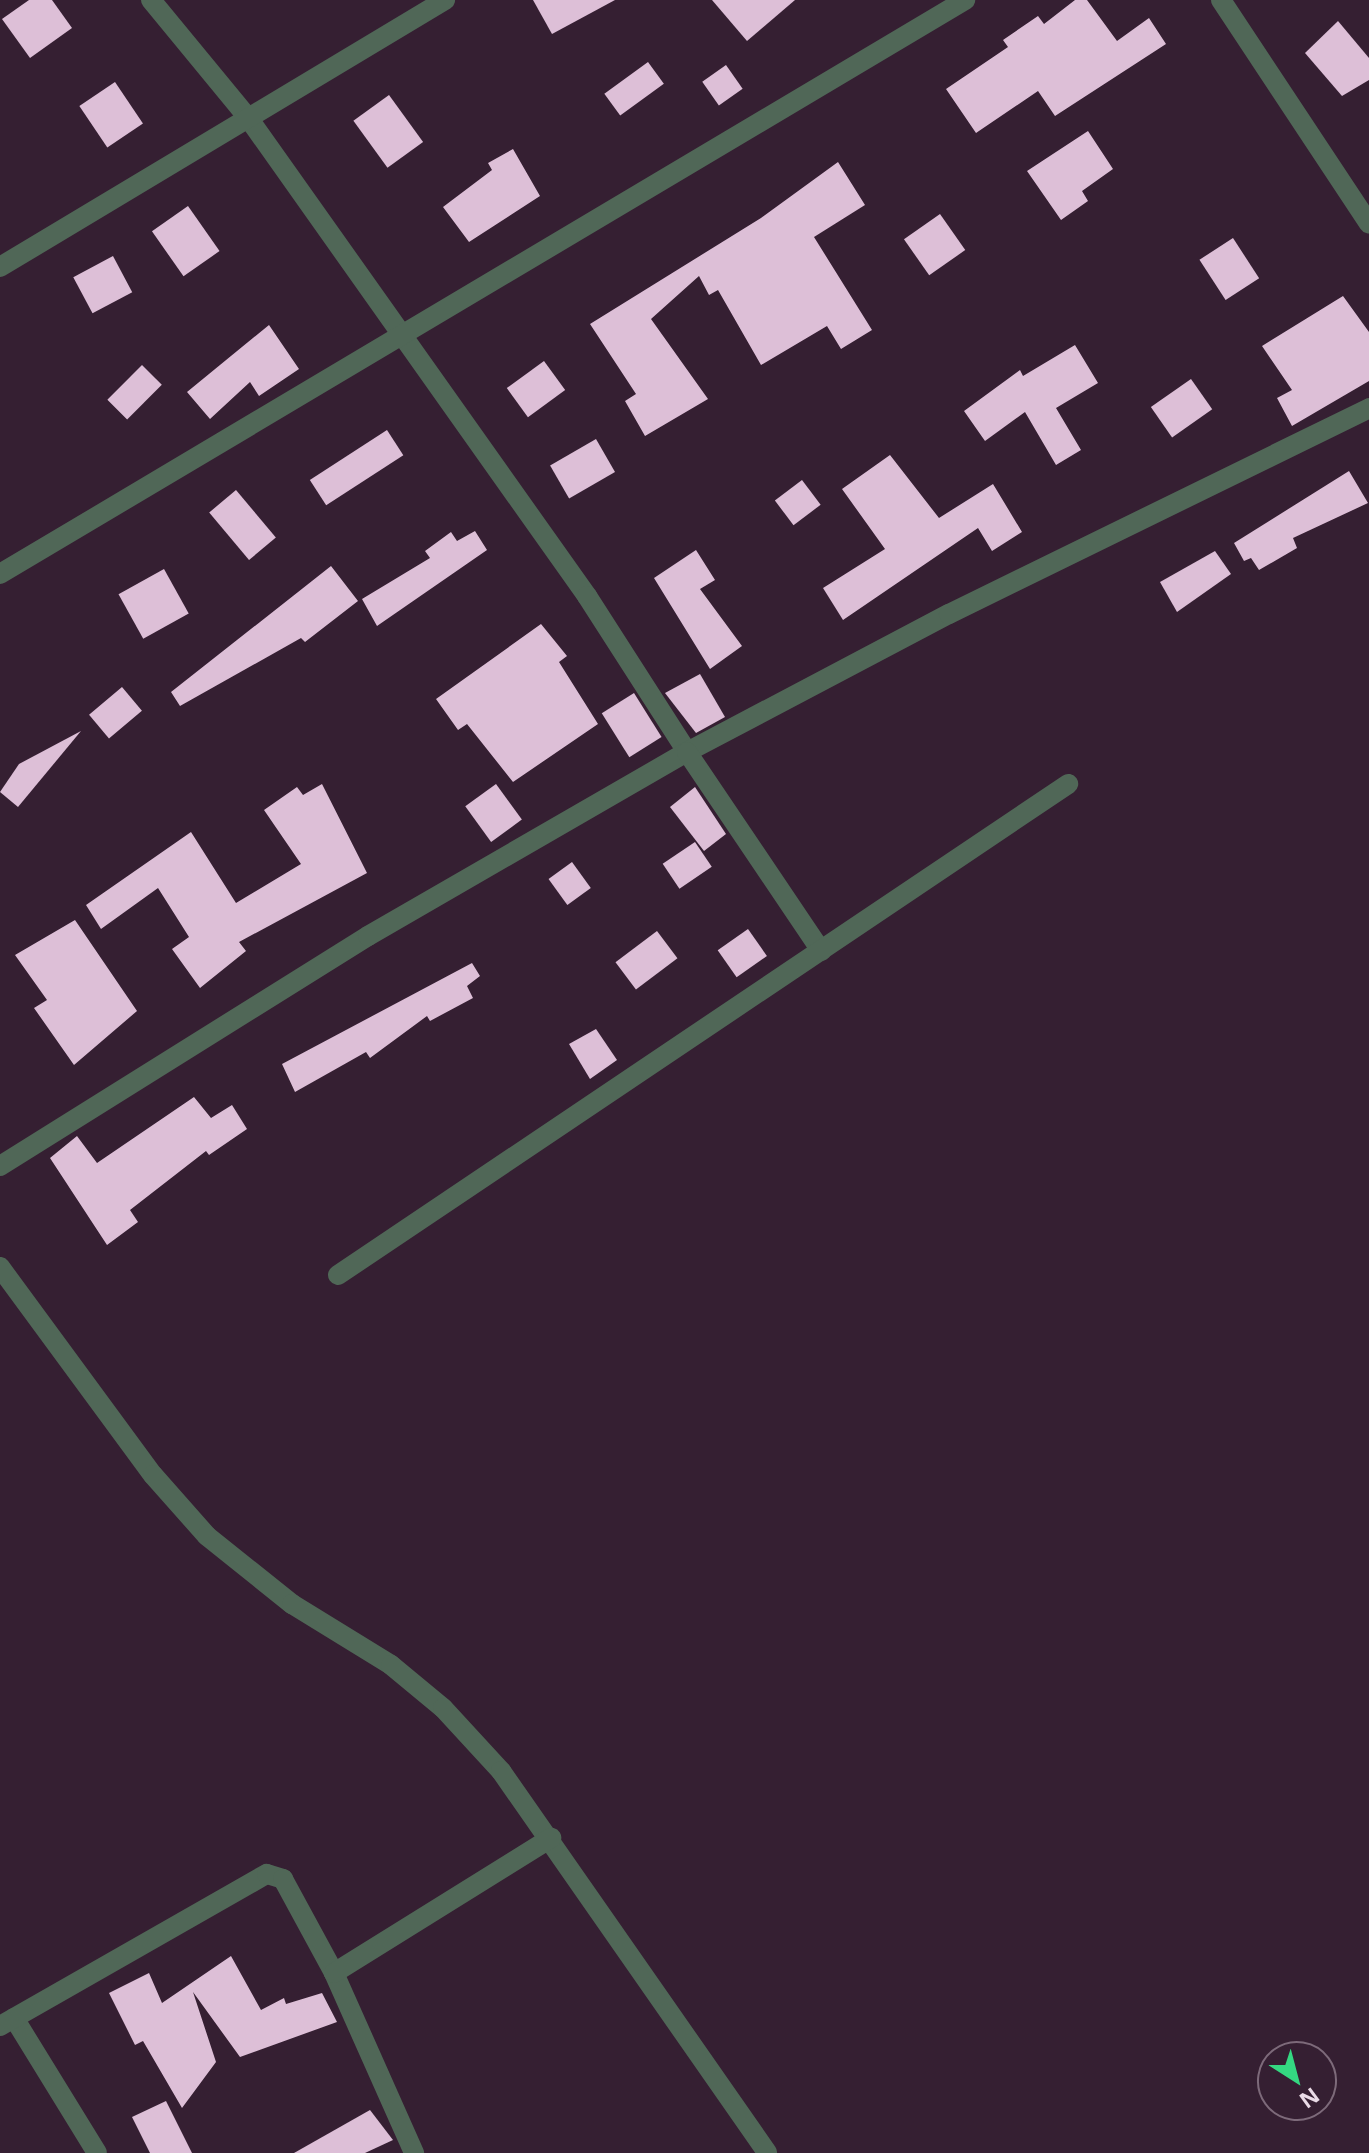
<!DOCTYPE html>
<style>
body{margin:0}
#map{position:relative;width:1369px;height:2153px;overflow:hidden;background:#351f32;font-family:"Noto Sans",sans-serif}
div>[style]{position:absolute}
.building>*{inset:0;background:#ddbfd7;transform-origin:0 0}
.minor>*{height:20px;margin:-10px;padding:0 10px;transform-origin:10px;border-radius:10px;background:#506757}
span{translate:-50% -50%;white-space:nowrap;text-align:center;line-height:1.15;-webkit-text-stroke:8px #351f32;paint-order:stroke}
.north{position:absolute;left:1257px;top:2041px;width:80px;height:80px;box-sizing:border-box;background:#351f32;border:2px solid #7d6a7a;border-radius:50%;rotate:144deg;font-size:22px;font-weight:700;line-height:32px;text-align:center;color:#eadbe7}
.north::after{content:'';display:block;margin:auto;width:28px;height:36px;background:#34d881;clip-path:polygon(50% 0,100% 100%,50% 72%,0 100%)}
</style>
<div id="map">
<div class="building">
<div style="clip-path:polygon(29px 0,52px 0,72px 28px,30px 58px,2px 19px)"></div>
<div style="clip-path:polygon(533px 0,615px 0,552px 34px)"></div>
<div style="clip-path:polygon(712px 0,795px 0,747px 41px)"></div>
<div style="clip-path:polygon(1075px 0,1087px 0,1117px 41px,1149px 18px,1166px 44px,1055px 116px,1038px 91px,976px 133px,946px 89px,1008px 47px,1003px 40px,1038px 16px,1044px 24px)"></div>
<div style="clip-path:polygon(1338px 21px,1369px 58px,1369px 80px,1342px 96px,1305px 53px)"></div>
<div style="left:648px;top:62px;width:27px;height:54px;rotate:54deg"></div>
<div style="left:726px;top:65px;width:29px;height:29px;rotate:55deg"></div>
<div style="left:115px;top:82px;width:50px;height:43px;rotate:56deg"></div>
<div style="left:389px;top:95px;width:58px;height:44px;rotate:54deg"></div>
<div style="clip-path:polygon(1088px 131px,1113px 169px,1082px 191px,1088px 201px,1061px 220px,1027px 171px)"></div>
<div style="clip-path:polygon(513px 149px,540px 196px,469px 242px,443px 207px,492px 170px,488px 163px)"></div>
<div style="clip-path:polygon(838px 162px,865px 205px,814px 237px,872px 330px,841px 349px,827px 326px,761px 365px,718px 290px,709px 295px,699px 276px,651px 319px,708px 399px,645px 436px,625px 401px,636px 394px,590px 324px,761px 218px)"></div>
<div style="left:188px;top:206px;width:55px;height:44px;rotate:55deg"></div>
<div style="left:940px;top:214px;width:44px;height:44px;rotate:55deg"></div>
<div style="left:1233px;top:238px;width:48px;height:40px;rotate:57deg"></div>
<div style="left:113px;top:256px;width:41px;height:45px;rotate:62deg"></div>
<div style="clip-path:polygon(1343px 296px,1369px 332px,1369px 381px,1292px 426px,1277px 398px,1292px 390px,1262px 346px)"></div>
<div style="clip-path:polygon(269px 325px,299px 369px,259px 396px,250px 382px,210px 419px,187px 392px)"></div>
<div style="clip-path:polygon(1075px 345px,1098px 383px,1056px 408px,1081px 450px,1056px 465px,1025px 412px,985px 441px,964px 411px,1020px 370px,1023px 376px)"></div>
<div style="left:544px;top:361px;width:36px;height:46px;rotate:54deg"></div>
<div style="left:142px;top:365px;width:28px;height:49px;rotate:45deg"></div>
<div style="left:1191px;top:379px;width:37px;height:49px;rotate:55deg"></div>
<div style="left:387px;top:430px;width:30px;height:92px;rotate:57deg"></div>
<div style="left:596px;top:439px;width:38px;height:53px;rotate:60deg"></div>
<div style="clip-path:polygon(890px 455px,939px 518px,993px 484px,1022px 532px,992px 551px,978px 528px,843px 620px,823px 588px,885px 549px,842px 489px)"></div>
<div style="clip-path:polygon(1349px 471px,1368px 503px,1293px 538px,1297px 548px,1259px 570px,1251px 558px,1244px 561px,1234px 543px)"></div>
<div style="left:802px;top:480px;width:31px;height:34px;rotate:53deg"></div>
<div style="left:236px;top:490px;width:62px;height:35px;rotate:50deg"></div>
<div style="clip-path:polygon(475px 531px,487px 550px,377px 626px,362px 599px,430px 558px,425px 551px,451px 532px,457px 541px)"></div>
<div style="clip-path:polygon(696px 550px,715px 580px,700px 589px,742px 646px,710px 669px,654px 578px)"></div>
<div style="clip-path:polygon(1215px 551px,1231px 574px,1177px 612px,1160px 582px)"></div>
<div style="clip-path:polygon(331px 566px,358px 601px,305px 642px,301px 638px,180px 706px,171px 692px)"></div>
<div style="left:164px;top:569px;width:51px;height:52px;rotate:61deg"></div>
<div style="clip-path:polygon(541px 624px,567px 656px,559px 662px,598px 724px,513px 782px,467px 724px,458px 730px,436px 699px)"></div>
<div style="clip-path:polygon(700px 674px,725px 717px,696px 733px,665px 693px)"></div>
<div style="left:122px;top:687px;width:31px;height:43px;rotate:50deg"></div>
<div style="left:634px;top:693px;width:52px;height:38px;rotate:58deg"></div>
<div style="clip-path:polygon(81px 731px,18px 807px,0 792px,19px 764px)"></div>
<div style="clip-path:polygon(322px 784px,367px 873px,239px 942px,246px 951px,200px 988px,172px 949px,189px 937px,158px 888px,101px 929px,86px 905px,191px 832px,236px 903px,301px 864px,264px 810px,297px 787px,303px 795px)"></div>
<div style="left:496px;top:784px;width:44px;height:38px;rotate:54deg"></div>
<div style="clip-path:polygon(695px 787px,726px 834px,704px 851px,670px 807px)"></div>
<div style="left:695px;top:842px;width:30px;height:39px;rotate:56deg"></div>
<div style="left:572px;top:862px;width:32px;height:29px;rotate:54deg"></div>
<div style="clip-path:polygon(75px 920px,137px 1011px,74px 1065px,34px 1008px,47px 1000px,15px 955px)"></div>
<div style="left:748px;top:929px;width:33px;height:37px;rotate:55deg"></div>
<div style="left:657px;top:931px;width:34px;height:52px;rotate:53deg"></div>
<div style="clip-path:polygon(472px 963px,480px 976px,467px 986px,473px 998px,430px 1021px,427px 1016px,370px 1058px,366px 1052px,295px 1092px,282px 1064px)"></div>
<div style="clip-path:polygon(596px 1029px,617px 1060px,590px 1079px,569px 1044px)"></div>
<div style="clip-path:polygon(194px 1097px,211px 1118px,232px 1105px,247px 1129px,209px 1155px,206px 1151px,130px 1210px,138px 1222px,107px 1245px,50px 1158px,77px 1136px,97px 1163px)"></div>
<div style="clip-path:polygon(231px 1956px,261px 2010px,284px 1998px,286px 2004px,322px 1993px,337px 2022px,240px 2057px,193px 1992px,216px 2062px,182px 2108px,143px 2041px,135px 2045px,109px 1993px,149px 1973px,162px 2003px)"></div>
<div style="clip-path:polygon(166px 2101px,192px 2153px,150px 2153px,132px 2117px)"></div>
<div style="clip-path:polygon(370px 2110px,393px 2140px,365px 2153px,294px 2153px)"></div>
</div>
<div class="minor">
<div style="left:151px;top:0;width:154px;rotate:50.5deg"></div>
<div style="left:249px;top:119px;width:585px;rotate:54.68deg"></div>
<div style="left:587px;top:596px;width:185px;rotate:57.3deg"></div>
<div style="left:687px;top:752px;width:296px;rotate:-27.8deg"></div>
<div style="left:949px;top:614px;width:468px;rotate:-26.1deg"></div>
<div style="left:1221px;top:0;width:268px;rotate:56.5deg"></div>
<div style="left:0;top:267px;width:519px;rotate:-30.96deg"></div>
<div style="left:0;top:574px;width:1123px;rotate:-30.74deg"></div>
<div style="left:0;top:1166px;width:434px;rotate:-32deg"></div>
<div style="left:368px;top:936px;width:368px;rotate:-30deg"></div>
<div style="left:687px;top:752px;width:240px;rotate:56deg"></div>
<div style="left:0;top:1267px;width:258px;rotate:53.7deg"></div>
<div style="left:153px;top:1475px;width:81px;rotate:48.5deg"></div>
<div style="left:207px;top:1536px;width:109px;rotate:38.7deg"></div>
<div style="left:292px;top:1604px;width:116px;rotate:31.6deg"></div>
<div style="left:391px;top:1665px;width:67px;rotate:39.6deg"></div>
<div style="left:443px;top:1708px;width:86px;rotate:47.4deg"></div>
<div style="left:501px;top:1771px;width:465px;rotate:55.1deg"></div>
<div style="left:338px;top:1275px;width:880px;rotate:-33.92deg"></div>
<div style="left:334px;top:1973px;width:197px;rotate:66deg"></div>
<div style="left:14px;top:2018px;width:158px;rotate:58.4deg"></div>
<div style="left:0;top:2026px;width:307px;rotate:-29.7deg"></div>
<div style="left:267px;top:1874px;width:17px;rotate:17deg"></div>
<div style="left:283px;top:1879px;width:107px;rotate:61.5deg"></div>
<div style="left:334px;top:1973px;width:256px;rotate:-31.9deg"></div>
</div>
<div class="north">N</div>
</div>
